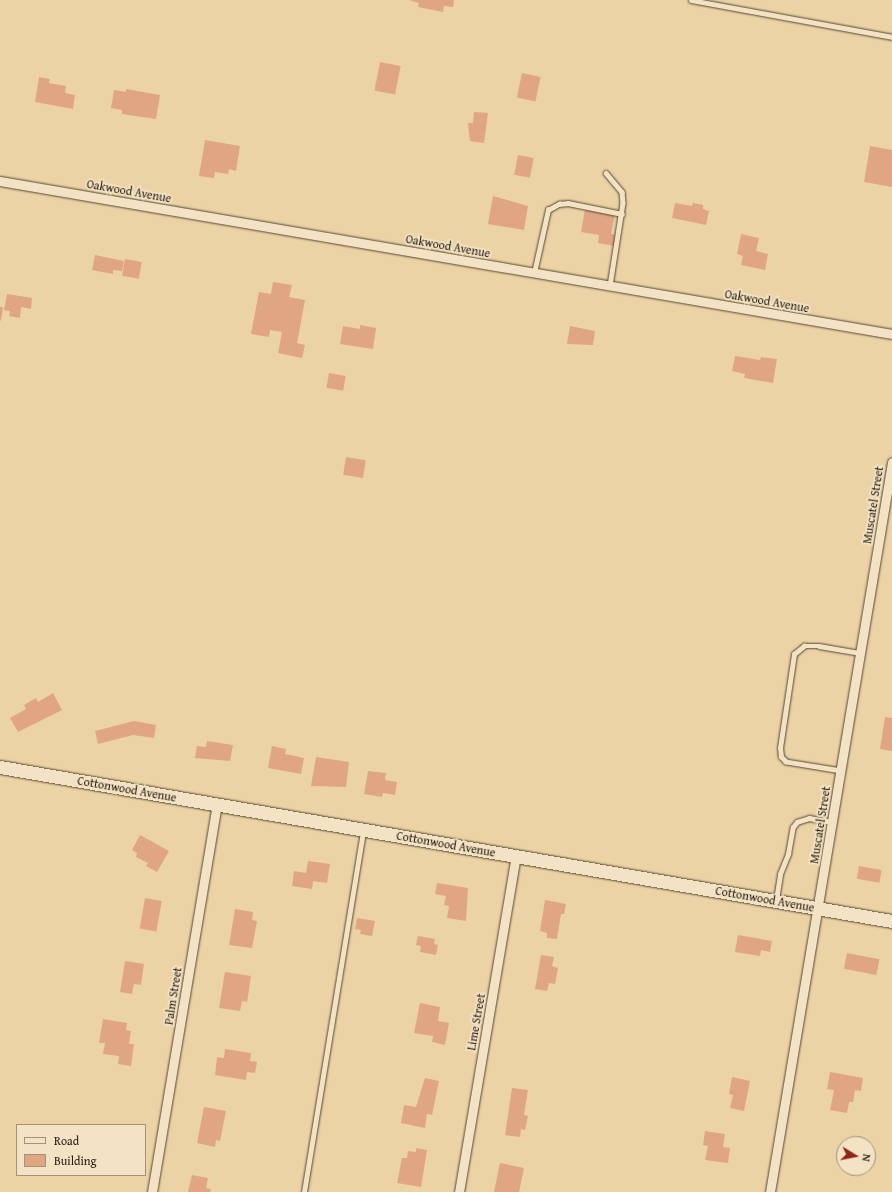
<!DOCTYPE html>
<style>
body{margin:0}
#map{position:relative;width:892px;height:1192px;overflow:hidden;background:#ecd3a5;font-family:"Gentium Book Plus",serif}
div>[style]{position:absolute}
.building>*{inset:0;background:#e0a681;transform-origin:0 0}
.roads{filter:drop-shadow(0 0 1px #554834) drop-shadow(0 0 1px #554834)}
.lane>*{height:4.5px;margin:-2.25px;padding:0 2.25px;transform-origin:2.25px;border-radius:2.25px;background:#f3e2c4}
.street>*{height:9px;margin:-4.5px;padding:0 4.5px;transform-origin:4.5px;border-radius:4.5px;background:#f3e2c4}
.secondary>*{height:13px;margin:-6.5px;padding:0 6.5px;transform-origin:6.5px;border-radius:6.5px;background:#f3e2c4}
span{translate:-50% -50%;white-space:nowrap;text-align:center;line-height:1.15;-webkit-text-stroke:3.5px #f3e2c4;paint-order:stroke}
.street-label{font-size:12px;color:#23190e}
.legend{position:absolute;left:16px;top:1124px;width:130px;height:52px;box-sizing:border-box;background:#f3e2c4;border:1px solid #a0927b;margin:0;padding:5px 7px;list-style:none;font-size:12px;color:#23190e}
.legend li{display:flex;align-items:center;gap:8px;height:20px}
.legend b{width:20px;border:1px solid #a0927b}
.north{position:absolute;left:836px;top:1136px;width:40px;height:40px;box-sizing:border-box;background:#f3e2c4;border:1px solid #a0927b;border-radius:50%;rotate:100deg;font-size:11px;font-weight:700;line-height:16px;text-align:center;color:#23190e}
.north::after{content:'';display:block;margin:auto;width:14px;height:18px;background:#8f2418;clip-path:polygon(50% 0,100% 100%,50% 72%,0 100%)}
</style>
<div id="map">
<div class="building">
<div style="clip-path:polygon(409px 0,454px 0,453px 7px,444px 6px,443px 12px,418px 7px,419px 3px)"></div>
<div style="left:380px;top:62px;width:21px;height:29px;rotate:11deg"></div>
<div style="left:522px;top:73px;width:19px;height:25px;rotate:12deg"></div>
<div style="clip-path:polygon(39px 77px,50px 79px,49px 83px,66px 86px,65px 93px,75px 95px,73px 109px,35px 102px)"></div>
<div style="clip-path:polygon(126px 89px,160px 95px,156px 119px,122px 114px,122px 110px,111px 108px,114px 90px,126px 92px)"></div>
<div style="clip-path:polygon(474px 112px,488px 113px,484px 143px,470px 141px,468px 123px,473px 123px)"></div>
<div style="clip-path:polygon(205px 140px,240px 146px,236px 171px,229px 169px,228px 174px,215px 172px,214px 178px,199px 176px)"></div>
<div style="clip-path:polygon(870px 146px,892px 150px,892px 187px,864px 182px)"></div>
<div style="left:518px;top:155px;width:16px;height:20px;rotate:11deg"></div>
<div style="clip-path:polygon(493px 196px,528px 206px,524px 230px,488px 224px)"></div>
<div style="clip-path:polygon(675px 203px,692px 206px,693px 203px,703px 205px,703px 209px,709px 211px,706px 225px,672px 218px)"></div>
<div style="clip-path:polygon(585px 209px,615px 214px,611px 234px,616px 235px,614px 246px,598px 243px,599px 235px,581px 232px)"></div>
<div style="clip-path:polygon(741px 234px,759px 238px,756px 251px,768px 254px,765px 270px,741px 265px,743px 256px,737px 254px)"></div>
<div style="clip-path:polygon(95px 255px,124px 261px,122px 271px,113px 270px,113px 274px,92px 270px)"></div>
<div style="left:125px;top:259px;width:17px;height:17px;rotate:10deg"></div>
<div style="clip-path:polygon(273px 282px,292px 285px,289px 297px,305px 300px,297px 343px,305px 345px,302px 358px,278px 353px,282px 332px,270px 330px,269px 337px,251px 334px,259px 292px,271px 294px)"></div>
<div style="clip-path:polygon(7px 294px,32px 298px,31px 309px,21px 307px,20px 318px,9px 316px,10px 311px,4px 310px)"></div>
<div style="clip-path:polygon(0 307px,3px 307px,1px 321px,0 320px)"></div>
<div style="clip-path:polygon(360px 325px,376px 328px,373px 349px,340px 344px,343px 326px,360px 329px)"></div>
<div style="clip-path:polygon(570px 326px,595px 331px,593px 345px,567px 344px)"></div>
<div style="clip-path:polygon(735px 356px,760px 360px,761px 357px,777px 359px,773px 383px,744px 378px,745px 374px,732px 371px)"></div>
<div style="left:329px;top:373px;width:17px;height:15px;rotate:10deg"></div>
<div style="left:346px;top:457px;width:20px;height:18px;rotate:9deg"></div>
<div style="clip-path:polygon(53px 693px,62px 710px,18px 732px,10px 718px,26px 709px,24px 705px,36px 698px,38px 702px)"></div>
<div style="clip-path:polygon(885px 717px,892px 718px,892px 751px,880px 749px)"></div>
<div style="clip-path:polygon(134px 721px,156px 725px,154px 738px,133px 735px,98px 744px,95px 731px)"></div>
<div style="clip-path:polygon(207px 741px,233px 745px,230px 761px,195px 758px,197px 746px,206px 747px)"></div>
<div style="clip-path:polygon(272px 746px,286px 749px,285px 754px,304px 758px,301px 774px,268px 768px)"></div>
<div style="clip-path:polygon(316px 757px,349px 762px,346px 787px,311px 786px)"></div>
<div style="clip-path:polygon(368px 771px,386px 773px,385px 780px,397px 782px,395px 795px,383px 793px,382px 797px,364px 794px)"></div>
<div style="clip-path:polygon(140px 835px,169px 851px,157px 872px,146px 866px,148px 863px,136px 857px,137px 853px,132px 850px)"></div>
<div style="clip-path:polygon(308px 861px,330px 864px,327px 883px,313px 881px,312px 889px,292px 886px,294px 871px,306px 873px)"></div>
<div style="left:859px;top:866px;width:23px;height:13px;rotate:10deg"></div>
<div style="clip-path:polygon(437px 883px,468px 888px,466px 921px,447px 918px,449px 906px,444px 905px,446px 896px,435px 894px)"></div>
<div style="left:145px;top:898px;width:17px;height:31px;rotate:10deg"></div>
<div style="clip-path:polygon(545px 900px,566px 904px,564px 914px,561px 914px,557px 939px,547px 938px,547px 933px,540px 931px)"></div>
<div style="clip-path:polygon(235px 909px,253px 912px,252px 920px,257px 921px,252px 948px,229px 945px)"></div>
<div style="clip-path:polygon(357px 918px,375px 921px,372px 936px,360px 934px,361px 930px,355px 929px)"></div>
<div style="clip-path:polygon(738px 935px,772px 941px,770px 952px,761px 950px,760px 956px,735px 952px)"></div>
<div style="clip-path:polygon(418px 936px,435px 939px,434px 944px,438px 945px,436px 955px,420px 952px,421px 946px,416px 945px)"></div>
<div style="left:847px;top:953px;width:33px;height:16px;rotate:11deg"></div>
<div style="clip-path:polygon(541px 955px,554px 957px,552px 966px,558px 968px,555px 984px,549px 983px,547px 991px,535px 989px)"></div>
<div style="clip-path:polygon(125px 961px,144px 964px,141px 985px,134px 984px,132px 994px,120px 992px)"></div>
<div style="clip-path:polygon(225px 972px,251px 976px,247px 1002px,242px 1001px,240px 1011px,219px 1008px)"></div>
<div style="clip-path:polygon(420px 1003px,440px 1007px,438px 1021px,449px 1023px,445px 1045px,432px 1042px,433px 1036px,414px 1033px)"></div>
<div style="clip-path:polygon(103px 1019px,127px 1023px,126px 1030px,131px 1031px,129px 1044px,134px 1044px,131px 1066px,118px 1064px,119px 1056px,103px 1054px,105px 1043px,99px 1043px)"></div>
<div style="clip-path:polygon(225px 1049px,251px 1053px,250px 1061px,257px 1062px,255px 1073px,247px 1072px,246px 1080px,215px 1075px,217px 1057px,224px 1058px)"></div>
<div style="clip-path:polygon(830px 1072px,863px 1078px,861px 1091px,855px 1090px,853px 1102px,849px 1102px,847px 1113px,830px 1110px,834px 1090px,827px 1089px)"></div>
<div style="clip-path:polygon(732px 1077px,750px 1081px,744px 1111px,730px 1108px,733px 1095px,729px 1094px)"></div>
<div style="clip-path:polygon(425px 1078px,439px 1081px,432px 1115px,427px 1114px,425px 1128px,401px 1123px,404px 1105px,416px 1107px)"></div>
<div style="clip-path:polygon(512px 1088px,528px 1090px,524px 1115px,528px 1116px,525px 1130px,521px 1129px,520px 1137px,505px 1135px)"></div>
<div style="clip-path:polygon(204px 1107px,226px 1111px,220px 1141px,216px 1140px,215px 1147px,197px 1143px)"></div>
<div style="clip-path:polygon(705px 1131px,725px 1134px,723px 1147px,730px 1148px,728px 1163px,705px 1160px,708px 1146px,703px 1145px)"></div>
<div style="clip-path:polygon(416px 1148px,427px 1150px,421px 1187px,397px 1183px,402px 1158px,407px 1158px,408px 1151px,416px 1152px)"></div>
<div style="clip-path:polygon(500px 1163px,524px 1168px,519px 1192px,494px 1192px)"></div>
<div style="clip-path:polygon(192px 1175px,208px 1178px,206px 1188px,211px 1189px,210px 1192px,188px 1192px)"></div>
</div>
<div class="roads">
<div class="lane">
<div style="left:691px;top:0;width:204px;rotate:10.4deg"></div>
<div style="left:606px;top:173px;width:25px;rotate:50deg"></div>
<div style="left:622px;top:192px;width:11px;rotate:85deg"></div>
<div style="left:623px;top:203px;width:84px;rotate:98.9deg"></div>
<div style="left:534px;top:273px;width:65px;rotate:-77.5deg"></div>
<div style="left:548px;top:210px;width:13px;rotate:-29deg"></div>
<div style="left:559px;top:204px;width:9px;rotate:-6deg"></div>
<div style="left:568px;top:203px;width:55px;rotate:11.5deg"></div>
<div style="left:841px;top:771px;width:56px;rotate:-170.7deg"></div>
<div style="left:786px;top:762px;width:7px;rotate:-135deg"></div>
<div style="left:781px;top:757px;width:9px;rotate:-96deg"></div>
<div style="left:780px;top:748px;width:95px;rotate:-81.5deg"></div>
<div style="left:794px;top:654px;width:13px;rotate:-39deg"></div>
<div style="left:804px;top:646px;width:15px"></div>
<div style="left:819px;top:646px;width:42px;rotate:9.7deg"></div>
<div style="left:776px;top:900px;width:26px;rotate:-81deg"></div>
<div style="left:780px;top:874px;width:22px;rotate:-68deg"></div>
<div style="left:788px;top:854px;width:27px;rotate:-80deg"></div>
<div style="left:793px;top:827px;width:6px;rotate:-51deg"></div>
<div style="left:797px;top:822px;width:13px;rotate:-18deg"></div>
<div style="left:809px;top:818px;width:23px;rotate:10deg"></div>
<div style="left:304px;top:1192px;width:366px;rotate:-80.7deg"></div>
</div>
<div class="street">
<div style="left:0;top:181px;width:905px;rotate:9.73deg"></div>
<div style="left:152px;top:1192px;width:393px;rotate:-80.5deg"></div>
<div style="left:459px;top:1192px;width:341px;rotate:-80.4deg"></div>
<div style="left:770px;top:1192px;width:740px;rotate:-80.51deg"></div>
</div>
<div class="secondary">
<div style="left:0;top:767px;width:905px;rotate:9.8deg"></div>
</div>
</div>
<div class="street-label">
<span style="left:129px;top:191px;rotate:10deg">Oakwood Avenue</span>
<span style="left:448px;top:246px;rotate:10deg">Oakwood Avenue</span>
<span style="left:767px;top:301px;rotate:10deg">Oakwood Avenue</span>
<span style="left:873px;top:505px;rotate:-81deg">Muscatel Street</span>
<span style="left:127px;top:789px;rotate:10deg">Cottonwood Avenue</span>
<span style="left:820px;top:825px;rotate:-81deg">Muscatel Street</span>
<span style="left:446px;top:844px;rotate:10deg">Cottonwood Avenue</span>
<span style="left:765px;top:899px;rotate:10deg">Cottonwood Avenue</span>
<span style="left:173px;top:996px;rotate:-81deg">Palm Street</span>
<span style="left:476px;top:1022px;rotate:-80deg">Lime Street</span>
</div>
<ul class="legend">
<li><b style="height:5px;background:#f3e2c4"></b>Road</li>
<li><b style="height:11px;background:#e0a681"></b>Building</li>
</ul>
<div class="north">N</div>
</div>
